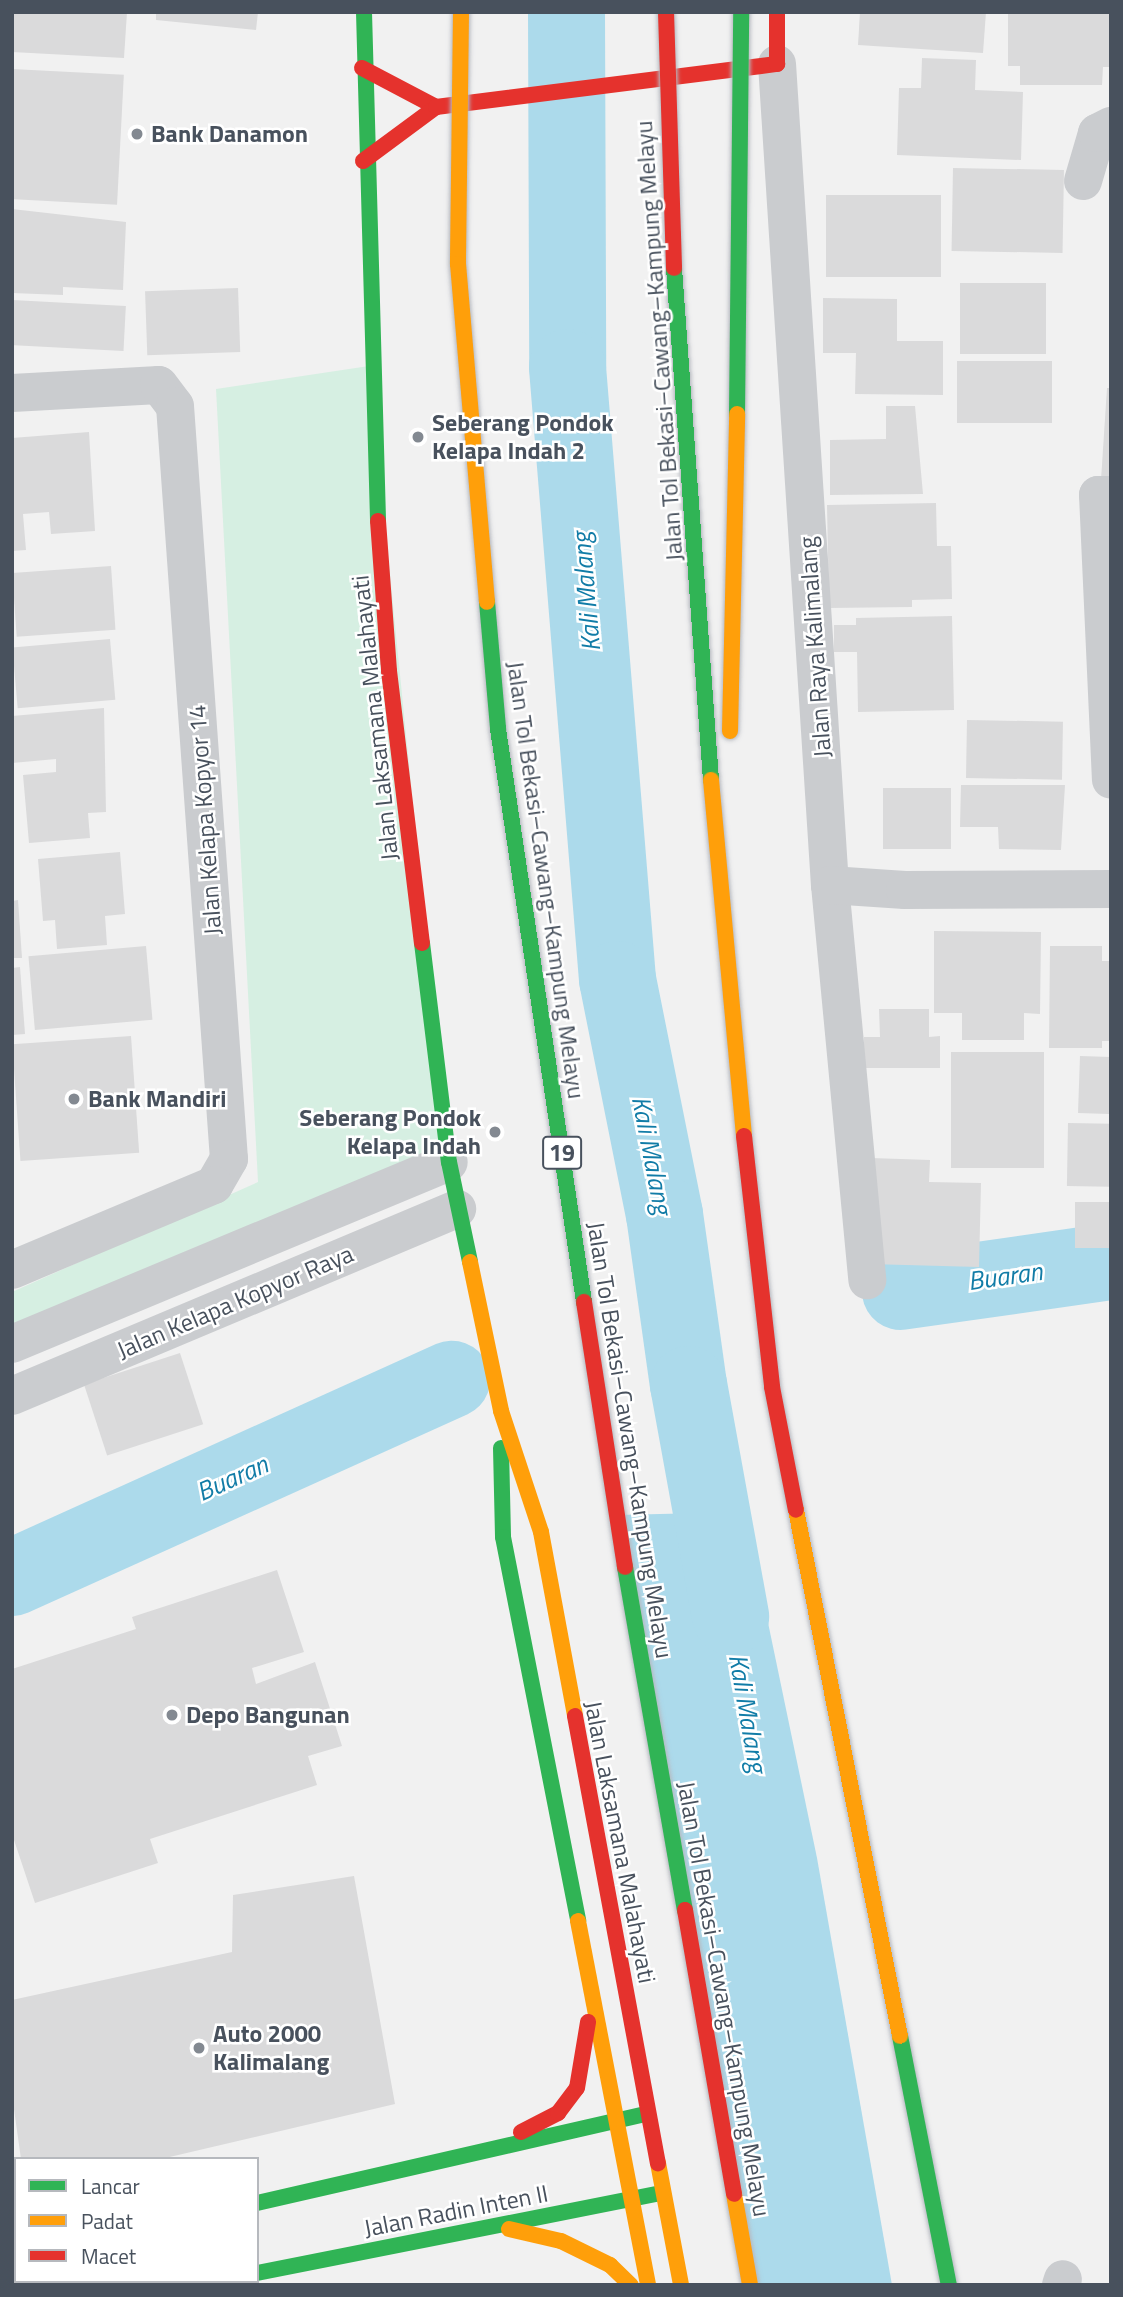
<!DOCTYPE html>
<meta charset="utf-8">
<style>
body{margin:0}
#map{position:relative;width:1123px;height:2297px;overflow:hidden;background:#f1f1f1;font-family:"Titillium Web",sans-serif}
div>[style]{position:absolute}
.green>*{inset:0;background:#d6efe2}
.water>*{inset:0;background:#acdaeb}
.river>*{height:77px;margin:-38.5px;padding:0 38.5px;transform-origin:38.5px;border-radius:38.5px;background:#acdaeb}
.building>*{inset:0;background:#dadadb;transform-origin:0 0}
.street>*{height:38px;margin:-19px;padding:0 19px;transform-origin:19px;border-radius:19px;background:#cacccf}
.fast>*{height:16px;margin:-8px;padding:0 8px;transform-origin:8px;border-radius:8px;background:#30b455}
.slow>*{height:16px;margin:-8px;padding:0 8px;transform-origin:8px;border-radius:8px;background:#ff9f0a}
.jam>*{height:16px;margin:-8px;padding:0 8px;transform-origin:8px;border-radius:8px;background:#e5322d}
.bridges{filter:drop-shadow(0 0 2px #b6b9c0) drop-shadow(0 0 2px #b6b9c0)}
.fast-bridge>*{height:16px;margin:-8px;padding:0 8px;transform-origin:8px;border-radius:8px;background:#30b455}
.slow-bridge>*{height:16px;margin:-8px;padding:0 8px;transform-origin:8px;border-radius:8px;background:#ff9f0a}
.jam-bridge>*{height:16px;margin:-8px;padding:0 8px;transform-origin:8px;border-radius:8px;background:#e5322d}
.dots>*{width:19px;height:19px;translate:-50% -50%;box-sizing:border-box;border:4px solid #fff;border-radius:50%}
span{translate:-50% -50%;white-space:nowrap;text-align:center;line-height:1.15;-webkit-text-stroke:5px #fff;paint-order:stroke}
.shield-label span{padding:2px 5px;background:#fff;border:2px solid;border-radius:5px;-webkit-text-stroke-width:0}
.shield-label{font-size:23px;color:#48515d;font-weight:700}
.poi-label{font-size:24px;color:#48515d;font-weight:700}
.left{translate:0 -50%;text-align:left}
.right{translate:-100% -50%;text-align:right}
.street-label{font-size:24px;color:#48515d}
.water-label{font-size:26px;color:#117ca7;font-style:italic}
.frame{position:absolute;inset:0;border:14px solid #48515d;pointer-events:none}
.legend{position:absolute;left:14px;top:2157px;width:245px;height:126px;box-sizing:border-box;background:#fff;border:2px solid #b6b9be;margin:0;padding:9px 12px;list-style:none;font-size:21px;color:#48515d}
.legend li{display:flex;align-items:center;gap:14px;height:35px}
.legend b{width:35px;border:2px solid #b6b9be}
</style>
<div id="map">
<div class="green">
<div style="clip-path:polygon(369px 366px,449px 1162px,12px 1344px,12px 1292px,258px 1182px,216px 389px)"></div>
</div>
<div class="water">
<div style="clip-path:polygon(745px 1512px,817px 1858px,892px 2285px,750px 2285px,617px 1515px)"></div>
</div>
<div class="river">
<div style="left:566px;top:12px;width:355px;rotate:89.8deg"></div>
<div style="left:567px;top:367px;width:614px;rotate:85.33deg"></div>
<div style="left:617px;top:979px;width:240px;rotate:78.7deg"></div>
<div style="left:664px;top:1214px;width:172px;rotate:82deg"></div>
<div style="left:688px;top:1384px;width:236px;rotate:79.7deg"></div>
<div style="left:900px;top:1291px;width:213px;rotate:-8.1deg"></div>
<div style="left:12px;top:1577px;width:482px;rotate:-24.3deg"></div>
</div>
<div class="building">
<div style="clip-path:polygon(12px 12px,127px 12px,124px 58px,12px 52px)"></div>
<div style="clip-path:polygon(156px 12px,258px 12px,256px 30px,156px 20px)"></div>
<div style="clip-path:polygon(860px 12px,986px 12px,983px 53px,858px 45px)"></div>
<div style="clip-path:polygon(1008px 12px,1111px 12px,1111px 67px,1103px 67px,1102px 85px,1020px 85px,1020px 66px,1008px 66px)"></div>
<div style="clip-path:polygon(922px 58px,976px 60px,975px 90px,1023px 92px,1021px 160px,897px 155px,899px 88px,921px 88px)"></div>
<div style="left:12px;top:69px;width:112px;height:130px;rotate:3deg"></div>
<div style="left:953px;top:168px;width:111px;height:83px;rotate:1deg"></div>
<div style="left:826px;top:195px;width:115px;height:82px"></div>
<div style="clip-path:polygon(12px 209px,126px 222px,123px 290px,63px 287px,63px 295px,12px 293px)"></div>
<div style="left:960px;top:283px;width:86px;height:71px"></div>
<div style="left:238px;top:288px;width:64px;height:93px;rotate:88deg"></div>
<div style="clip-path:polygon(823px 298px,897px 299px,897px 341px,943px 341px,943px 395px,855px 394px,856px 353px,823px 353px)"></div>
<div style="left:12px;top:300px;width:114px;height:45px;rotate:3deg"></div>
<div style="left:957px;top:361px;width:95px;height:62px"></div>
<div style="clip-path:polygon(1107px 388px,1111px 388px,1111px 481px,1101px 480px)"></div>
<div style="clip-path:polygon(886px 406px,915px 406px,923px 494px,830px 495px,830px 440px,886px 439px)"></div>
<div style="clip-path:polygon(89px 432px,95px 531px,51px 534px,49px 512px,23px 514px,26px 550px,12px 551px,12px 438px)"></div>
<div style="clip-path:polygon(936px 503px,937px 546px,951px 546px,952px 599px,912px 600px,912px 607px,829px 608px,827px 505px)"></div>
<div style="left:111px;top:566px;width:64px;height:99px;rotate:86deg"></div>
<div style="clip-path:polygon(952px 616px,954px 710px,858px 712px,857px 652px,834px 652px,834px 625px,856px 625px,856px 618px)"></div>
<div style="left:110px;top:639px;width:61px;height:98px;rotate:85deg"></div>
<div style="clip-path:polygon(104px 708px,106px 812px,88px 813px,90px 838px,29px 843px,23px 775px,56px 772px,56px 759px,12px 763px,12px 716px)"></div>
<div style="left:967px;top:720px;width:96px;height:58px;rotate:1deg"></div>
<div style="clip-path:polygon(961px 785px,1065px 785px,1061px 850px,999px 849px,998px 827px,960px 827px)"></div>
<div style="left:883px;top:788px;width:68px;height:61px"></div>
<div style="clip-path:polygon(120px 852px,125px 914px,105px 916px,107px 945px,57px 949px,55px 920px,43px 921px,38px 859px)"></div>
<div style="clip-path:polygon(18px 900px,22px 958px,12px 958px,12px 901px)"></div>
<div style="clip-path:polygon(934px 931px,1041px 932px,1040px 1014px,1024px 1013px,1024px 1040px,962px 1040px,962px 1013px,934px 1013px)"></div>
<div style="left:146px;top:946px;width:74px;height:118px;rotate:85deg"></div>
<div style="clip-path:polygon(1050px 946px,1102px 946px,1102px 961px,1111px 961px,1111px 1041px,1102px 1041px,1102px 1048px,1049px 1048px)"></div>
<div style="clip-path:polygon(20px 967px,25px 1034px,12px 1035px,12px 968px)"></div>
<div style="clip-path:polygon(879px 1009px,929px 1009px,929px 1037px,940px 1036px,940px 1068px,864px 1068px,864px 1037px,880px 1037px)"></div>
<div style="left:131px;top:1036px;width:117px;height:119px;rotate:86deg"></div>
<div style="left:951px;top:1052px;width:93px;height:116px"></div>
<div style="left:1080px;top:1056px;width:31px;height:57px;rotate:2deg"></div>
<div style="left:1068px;top:1123px;width:43px;height:63px;rotate:1deg"></div>
<div style="clip-path:polygon(871px 1158px,930px 1160px,929px 1182px,981px 1183px,979px 1267px,869px 1264px)"></div>
<div style="left:1075px;top:1202px;width:36px;height:46px"></div>
<div style="left:180px;top:1353px;width:75px;height:101px;rotate:72deg"></div>
<div style="clip-path:polygon(277px 1570px,304px 1652px,252px 1668px,256px 1684px,315px 1662px,342px 1746px,308px 1756px,317px 1785px,150px 1839px,158px 1863px,35px 1903px,12px 1834px,12px 1669px,136px 1629px,132px 1617px)"></div>
<div style="clip-path:polygon(354px 1876px,395px 2104px,161px 2159px,21px 2159px,12px 2095px,12px 2000px,232px 1952px,233px 1895px)"></div>
</div>
<div class="street">
<div style="left:777px;top:64px;width:823px;rotate:86.31deg"></div>
<div style="left:830px;top:885px;width:397px;rotate:84.6deg"></div>
<div style="left:1083px;top:181px;width:50px;rotate:-73.7deg"></div>
<div style="left:1097px;top:133px;width:16px;rotate:-27deg"></div>
<div style="left:12px;top:393px;width:147px;rotate:-3.1deg"></div>
<div style="left:159px;top:385px;width:26px;rotate:53deg"></div>
<div style="left:175px;top:406px;width:755px;rotate:85.9deg"></div>
<div style="left:229px;top:1159px;width:30px;rotate:120deg"></div>
<div style="left:214px;top:1185px;width:219px;rotate:157.2deg"></div>
<div style="left:1111px;top:495px;width:13px;rotate:180deg"></div>
<div style="left:1098px;top:495px;width:285px;rotate:87.4deg"></div>
<div style="left:830px;top:885px;width:75px;rotate:3.8deg"></div>
<div style="left:905px;top:890px;width:206px;rotate:-0.3deg"></div>
<div style="left:12px;top:1344px;width:473px;rotate:-22.6deg"></div>
<div style="left:12px;top:1396px;width:483px;rotate:-22.8deg"></div>
<div style="left:1061px;top:2285px;width:6px;rotate:-72deg"></div>
</div>
<div class="fast">
<div style="left:364px;top:12px;width:509px;rotate:88.42deg"></div>
<div style="left:422px;top:943px;width:221px;rotate:83deg"></div>
<div style="left:449px;top:1162px;width:102px;rotate:78.1deg"></div>
<div style="left:501px;top:1448px;width:89px;rotate:88.7deg"></div>
<div style="left:503px;top:1537px;width:391px;rotate:78.9deg"></div>
<div style="left:257px;top:2203px;width:394px;rotate:-12.9deg"></div>
<div style="left:12px;top:2259px;width:4px;rotate:-14deg"></div>
<div style="left:257px;top:2273px;width:408px;rotate:-11.2deg"></div>
</div>
<div class="slow">
<div style="left:470px;top:1262px;width:152px;rotate:78.2deg"></div>
<div style="left:501px;top:1411px;width:127px;rotate:71.7deg"></div>
<div style="left:541px;top:1532px;width:187px;rotate:79.5deg"></div>
<div style="left:578px;top:1921px;width:371px;rotate:79.1deg"></div>
<div style="left:658px;top:2163px;width:124px;rotate:79.3deg"></div>
<div style="left:509px;top:2229px;width:53px;rotate:13deg"></div>
<div style="left:561px;top:2241px;width:55px;rotate:26.1deg"></div>
<div style="left:610px;top:2265px;width:29px;rotate:44deg"></div>
<div style="left:199px;top:2285px;width:17px;rotate:-13deg"></div>
</div>
<div class="jam">
<div style="left:362px;top:68px;width:84px;rotate:27.8deg"></div>
<div style="left:363px;top:161px;width:91px;rotate:-36.5deg"></div>
<div style="left:436px;top:107px;width:344px;rotate:-7.2deg"></div>
<div style="left:777px;top:64px;width:52px;rotate:-90deg"></div>
<div style="left:378px;top:521px;width:150px;rotate:85.8deg"></div>
<div style="left:389px;top:671px;width:274px;rotate:83.1deg"></div>
<div style="left:575px;top:1716px;width:455px;rotate:79.5deg"></div>
<div style="left:521px;top:2132px;width:42px;rotate:-27.2deg"></div>
<div style="left:558px;top:2113px;width:31px;rotate:-53deg"></div>
<div style="left:577px;top:2088px;width:67px;rotate:-80.5deg"></div>
</div>
<div class="bridges">
<div class="fast-bridge">
<div style="left:674px;top:268px;width:513px;rotate:85.87deg"></div>
<div style="left:737px;top:414px;width:402px;rotate:-89.4deg"></div>
<div style="left:487px;top:602px;width:127px;rotate:85deg"></div>
<div style="left:498px;top:729px;width:579px;rotate:81.46deg"></div>
<div style="left:625px;top:1567px;width:348px;rotate:80.1deg"></div>
<div style="left:900px;top:2036px;width:254px;rotate:78.9deg"></div>
</div>
<div class="slow-bridge">
<div style="left:461px;top:12px;width:252px;rotate:90.7deg"></div>
<div style="left:458px;top:264px;width:339px;rotate:85.1deg"></div>
<div style="left:730px;top:731px;width:317px;rotate:-88.7deg"></div>
<div style="left:711px;top:780px;width:358px;rotate:84.7deg"></div>
<div style="left:796px;top:1510px;width:536px;rotate:78.82deg"></div>
<div style="left:734px;top:2194px;width:92px;rotate:80deg"></div>
</div>
<div class="jam-bridge">
<div style="left:666px;top:12px;width:256px;rotate:88.2deg"></div>
<div style="left:744px;top:1136px;width:253px;rotate:83.6deg"></div>
<div style="left:772px;top:1387px;width:125px;rotate:79deg"></div>
<div style="left:584px;top:1302px;width:268px;rotate:81.2deg"></div>
<div style="left:685px;top:1910px;width:288px;rotate:80.2deg"></div>
</div>
</div>
<div class="dots">
<div style="left:137px;top:134px;background:#838991"></div>
<div style="left:418px;top:437px;background:#838991"></div>
<div style="left:74px;top:1099px;background:#838991"></div>
<div style="left:495px;top:1132px;background:#838991"></div>
<div style="left:172px;top:1715px;background:#838991"></div>
<div style="left:199px;top:2048px;background:#838991"></div>
</div>
<div class="shield-label">
<span style="left:562px;top:1153px">19</span>
</div>
<div class="poi-label">
<span class="left" style="left:151px;top:134px">Bank Danamon</span>
<span class="left" style="left:432px;top:437px">Seberang Pondok<br>Kelapa Indah 2</span>
<span class="left" style="left:88px;top:1099px">Bank Mandiri</span>
<span class="right" style="left:481px;top:1132px">Seberang Pondok<br>Kelapa Indah</span>
<span class="left" style="left:186px;top:1715px">Depo Bangunan</span>
<span class="left" style="left:213px;top:2048px">Auto 2000<br>Kalimalang</span>
</div>
<div class="street-label">
<span style="left:659px;top:341px;rotate:-94deg">Jalan Tol Bekasi–Cawang–Kampung Melayu</span>
<span style="left:815px;top:647px;rotate:-94deg">Jalan Raya Kalimalang</span>
<span style="left:375px;top:718px;rotate:-96deg">Jalan Laksamana Malahayati</span>
<span style="left:205px;top:820px;rotate:-94deg">Jalan Kelapa Kopyor 14</span>
<span style="left:546px;top:880px;rotate:82deg">Jalan Tol Bekasi–Cawang–Kampung Melayu</span>
<span style="left:235px;top:1302px;rotate:-23deg">Jalan Kelapa Kopyor Raya</span>
<span style="left:630px;top:1440px;rotate:81deg">Jalan Tol Bekasi–Cawang–Kampung Melayu</span>
<span style="left:620px;top:1842px;rotate:79deg">Jalan Laksamana Malahayati</span>
<span style="left:724px;top:1999px;rotate:80deg">Jalan Tol Bekasi–Cawang–Kampung Melayu</span>
<span style="left:456px;top:2211px;rotate:-11deg">Jalan Radin Inten II</span>
</div>
<div class="water-label">
<span style="left:586px;top:592px;rotate:-95deg">Kali Malang</span>
<span style="left:652px;top:1155px;rotate:79deg">Kali Malang</span>
<span style="left:1005px;top:1276px;rotate:-8deg">Buaran</span>
<span style="left:232px;top:1478px;rotate:-24deg">Buaran</span>
<span style="left:748px;top:1713px;rotate:80deg">Kali Malang</span>
</div>
<div class="frame"></div>
<ul class="legend">
<li><b style="height:9px;background:#30b455"></b>Lancar</li>
<li><b style="height:9px;background:#ff9f0a"></b>Padat</li>
<li><b style="height:9px;background:#e5322d"></b>Macet</li>
</ul>
</div>
